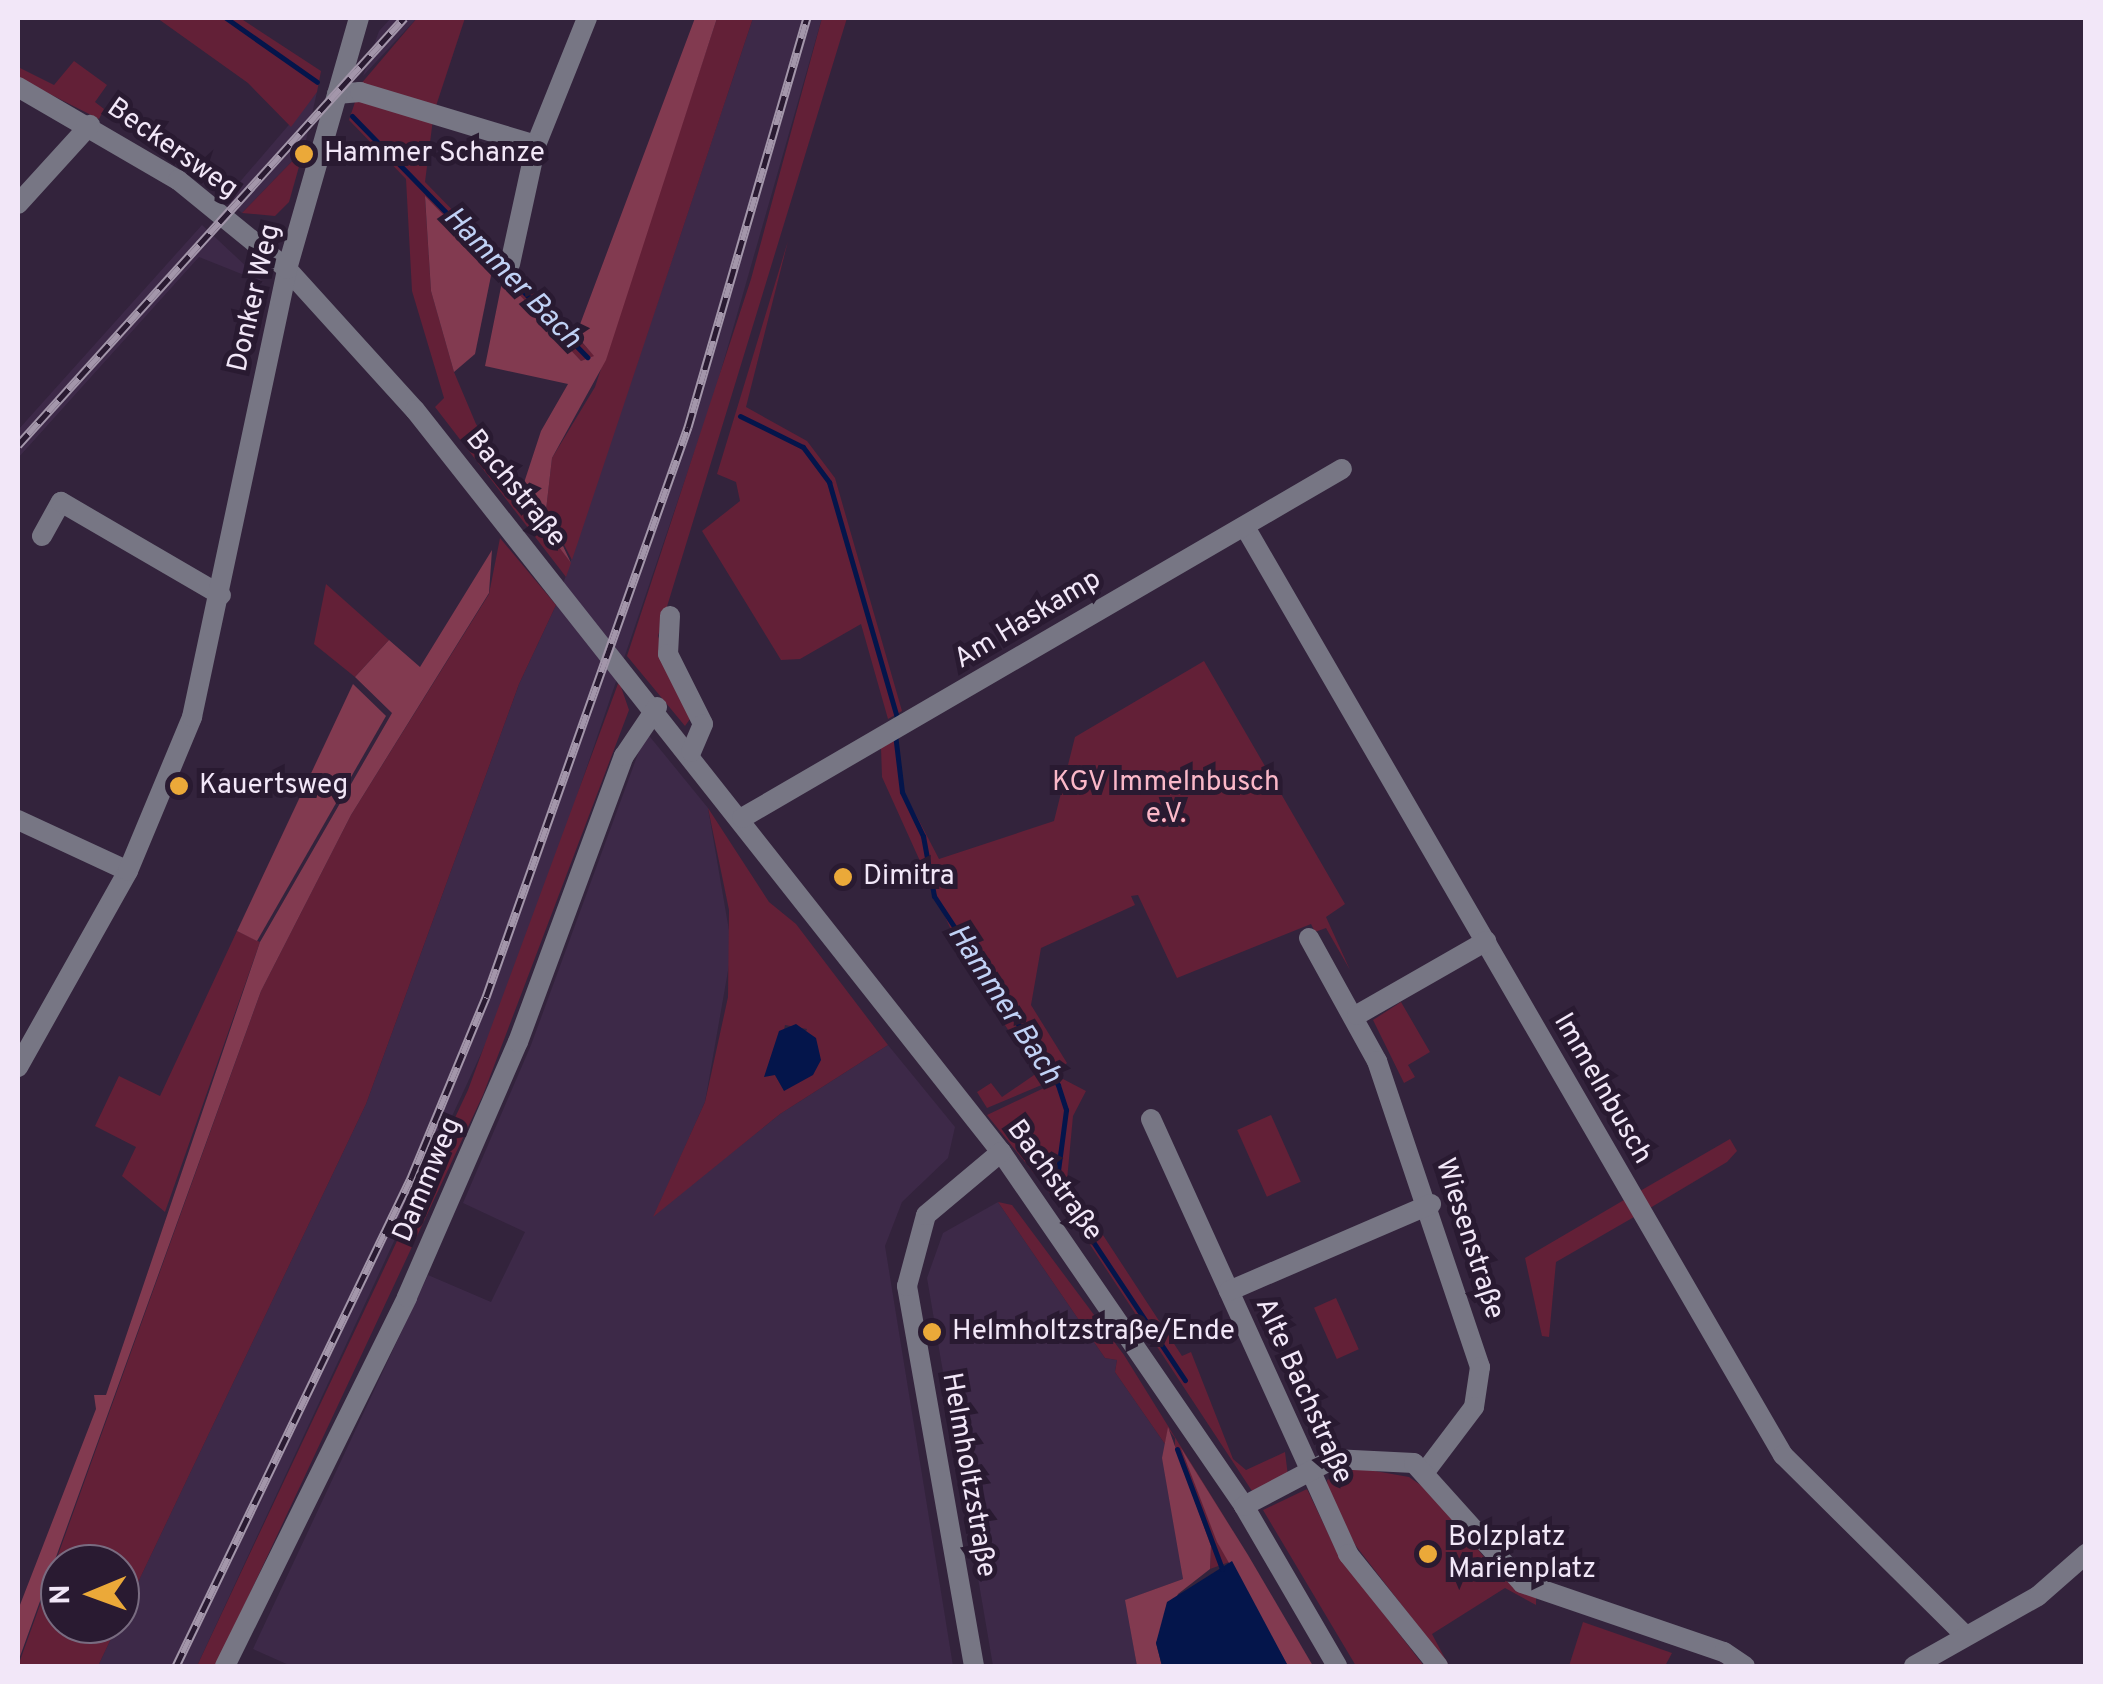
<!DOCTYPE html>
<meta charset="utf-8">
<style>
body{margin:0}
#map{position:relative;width:2103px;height:1684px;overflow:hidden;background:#33233c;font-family:Overpass,sans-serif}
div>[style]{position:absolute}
.built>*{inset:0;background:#3d2948}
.green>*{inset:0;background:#632037;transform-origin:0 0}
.forest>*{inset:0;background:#823a50}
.water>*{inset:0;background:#04154b}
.stream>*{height:5px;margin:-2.5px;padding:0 2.5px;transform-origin:2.5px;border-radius:2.5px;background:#04154b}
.minor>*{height:20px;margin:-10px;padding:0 10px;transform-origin:10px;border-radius:10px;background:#777684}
.rail>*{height:9px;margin-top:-4.5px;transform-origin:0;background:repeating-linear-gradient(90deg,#291a31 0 15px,#a396aa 0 30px);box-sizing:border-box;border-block:2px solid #a396aa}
.dots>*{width:28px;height:28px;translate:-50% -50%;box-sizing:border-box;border:5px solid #291a31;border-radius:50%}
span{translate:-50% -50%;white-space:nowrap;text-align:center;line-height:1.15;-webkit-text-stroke:10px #291a31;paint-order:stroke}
.street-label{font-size:28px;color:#f2e7f8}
.poi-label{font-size:28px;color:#f2e7f8}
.left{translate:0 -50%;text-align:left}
.park-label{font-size:28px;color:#fbb8c8}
.water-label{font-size:30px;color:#c0d1f5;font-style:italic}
.frame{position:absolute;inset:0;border:20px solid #f2e7f8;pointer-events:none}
.north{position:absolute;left:40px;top:1544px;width:100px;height:100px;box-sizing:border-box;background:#291a31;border:2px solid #796c81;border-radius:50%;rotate:269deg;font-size:28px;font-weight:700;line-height:40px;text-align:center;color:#f2e7f8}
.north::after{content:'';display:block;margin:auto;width:35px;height:45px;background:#eba939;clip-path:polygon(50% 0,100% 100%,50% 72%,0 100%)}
</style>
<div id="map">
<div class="built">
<div style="clip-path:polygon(391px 18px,417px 18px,363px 76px,379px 31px)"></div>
<div style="clip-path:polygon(753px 18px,822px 18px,714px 395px,511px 989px,197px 1666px,98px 1666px,366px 1104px,519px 684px,556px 605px)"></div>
<div style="clip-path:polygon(317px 92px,304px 149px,242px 213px,226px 198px)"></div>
<div style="clip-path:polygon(202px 225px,264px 283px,199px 257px,18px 458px,18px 430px)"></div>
<div style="clip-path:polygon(646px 732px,708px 808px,732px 948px,705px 1102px,655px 1214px,780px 1114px,888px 1045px,955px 1127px,948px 1158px,902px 1202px,885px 1246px,953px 1666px,291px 1666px,253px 1649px,428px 1275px,491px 1302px,525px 1232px,463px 1203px,531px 1045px)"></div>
<div style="clip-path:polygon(998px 1202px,1105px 1358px,1117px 1360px,1115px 1372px,1165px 1444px,1183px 1579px,1126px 1600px,1137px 1666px,993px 1666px,927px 1278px,943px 1233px)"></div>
</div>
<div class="green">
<div style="clip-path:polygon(157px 18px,240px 18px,321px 71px,317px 92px,291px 127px,248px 83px)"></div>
<div style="clip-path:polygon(417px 18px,465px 18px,435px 109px,360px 85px)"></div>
<div style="clip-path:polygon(717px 18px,753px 18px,572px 560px,546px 510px,552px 458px,595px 387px)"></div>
<div style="clip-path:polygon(822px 18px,847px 18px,658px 636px,690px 719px,685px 726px,627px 656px,751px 279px)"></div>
<div style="clip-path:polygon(74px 61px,107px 85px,95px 102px,104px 109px,99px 119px,18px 78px,18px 67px,54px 85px)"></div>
<div style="clip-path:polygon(357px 96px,433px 119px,425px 182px,595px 356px,581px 361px,425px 198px,431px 291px,454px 372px,476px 424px,571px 563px,566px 577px,435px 407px,444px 398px,412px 291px,406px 179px,349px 120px)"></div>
<div style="clip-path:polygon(304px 149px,289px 202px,275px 216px,242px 213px)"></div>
<div style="clip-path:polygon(788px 241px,746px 407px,807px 441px,835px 478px,902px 711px,888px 719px,861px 624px,800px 659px,781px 660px,702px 531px,740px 501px,736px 482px,717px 474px)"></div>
<div style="clip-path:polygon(500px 538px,556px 605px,519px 684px,366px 1104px,120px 1620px,120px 1564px,60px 1564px,60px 1624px,118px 1624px,98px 1666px,18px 1666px,261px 991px,351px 815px,489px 594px)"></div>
<div style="clip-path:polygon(326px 584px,389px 640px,355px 677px,314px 644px)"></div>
<div style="clip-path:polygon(1204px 661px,1345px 904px,1326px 917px,1350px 970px,1326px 928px,1315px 932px,1311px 924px,1177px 978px,1138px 895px,1131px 896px,1135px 905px,1041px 948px,1031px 1005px,1067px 1063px,1044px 1084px,987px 1108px,977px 1092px,991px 1083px,1002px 1097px,1037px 1073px,946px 937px,952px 932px,882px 777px,881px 748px,898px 738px,902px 788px,939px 859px,1054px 821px,1075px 737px)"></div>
<div style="clip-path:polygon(619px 681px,629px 710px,483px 1095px,216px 1666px,197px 1666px,468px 1090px)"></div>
<div style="clip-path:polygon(evenodd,708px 808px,769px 902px,796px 924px,888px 1045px,780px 1114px,653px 1217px,705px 1102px,728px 997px,729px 910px,708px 808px,785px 1025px,807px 1029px,784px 1090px,775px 1075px,785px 1025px)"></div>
<div style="clip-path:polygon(237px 931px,260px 942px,165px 1212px,122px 1176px,136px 1147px,95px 1126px,119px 1076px,160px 1096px)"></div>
<div style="clip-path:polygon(1401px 1002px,1430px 1052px,1408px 1065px,1415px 1077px,1404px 1083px,1373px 1020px)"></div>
<div style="clip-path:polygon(1063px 1079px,1086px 1091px,1073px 1116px,1067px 1180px,1182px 1356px,1191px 1352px,1233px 1459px,1246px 1470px,1285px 1452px,1288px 1476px,1252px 1491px,1083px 1234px,987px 1115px)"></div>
<div style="left:1271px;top:1115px;width:73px;height:37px;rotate:66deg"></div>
<div style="clip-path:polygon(1730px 1139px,1737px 1151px,1727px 1162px,1650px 1208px,1640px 1191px)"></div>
<div style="clip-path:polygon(1624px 1200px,1634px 1217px,1556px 1262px,1549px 1337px,1542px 1336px,1525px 1258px)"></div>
<div style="clip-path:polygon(998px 1202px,1012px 1205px,1124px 1355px,1248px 1555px,1182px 1450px,1232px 1561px,1210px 1569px,1211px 1546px,1175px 1458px,1175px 1438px,1168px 1429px,1165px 1444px,1115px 1372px,1117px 1360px,1105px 1358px)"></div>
<div style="left:1336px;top:1298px;width:56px;height:24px;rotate:66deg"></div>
<div style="clip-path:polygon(1358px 1468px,1409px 1477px,1435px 1495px,1499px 1576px,1536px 1595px,1536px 1605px,1505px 1588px,1432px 1634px,1449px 1666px,1356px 1546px,1329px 1496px,1327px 1480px)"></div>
<div style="clip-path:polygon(1307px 1489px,1339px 1556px,1424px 1666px,1356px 1666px,1263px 1510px)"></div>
<div style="clip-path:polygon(1583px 1622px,1672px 1653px,1665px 1666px,1569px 1666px)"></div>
</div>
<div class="forest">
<div style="clip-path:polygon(695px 18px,717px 18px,606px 360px,552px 458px,546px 510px,571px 563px,520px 495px,541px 431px,568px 384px,485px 366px,503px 277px,581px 361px,594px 356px,576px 335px)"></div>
<div style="clip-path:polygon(425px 196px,493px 266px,475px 354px,454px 372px,431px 291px)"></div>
<div style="clip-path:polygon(492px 550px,489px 593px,351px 815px,261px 991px,18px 1662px,18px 1610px,96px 1409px,94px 1395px,106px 1395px,260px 942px,392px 713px,355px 677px,389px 640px,420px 667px)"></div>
<div style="clip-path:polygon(353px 684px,386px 716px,257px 941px,237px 931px)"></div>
<div style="clip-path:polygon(1168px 1427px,1211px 1546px,1210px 1569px,1178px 1594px,1156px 1643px,1162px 1666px,1137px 1666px,1125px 1600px,1183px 1579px,1162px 1458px)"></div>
<div style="clip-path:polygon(1181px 1448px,1248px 1555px,1313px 1666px,1288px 1666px,1217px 1542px)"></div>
</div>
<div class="water">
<div style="clip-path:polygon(796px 1024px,816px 1038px,821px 1060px,813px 1075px,784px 1091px,775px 1075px,764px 1077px,779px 1031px)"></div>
<div style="clip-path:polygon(1232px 1561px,1288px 1666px,1162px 1666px,1156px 1643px,1167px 1602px)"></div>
</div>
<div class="stream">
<div style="left:226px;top:18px;width:111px;rotate:35.1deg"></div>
<div style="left:352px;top:116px;width:337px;rotate:45.7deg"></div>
<div style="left:740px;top:416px;width:70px;rotate:26.2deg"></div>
<div style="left:803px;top:447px;width:44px;rotate:53.4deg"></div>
<div style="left:829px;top:482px;width:246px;rotate:73.9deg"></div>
<div style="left:895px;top:734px;width:58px;rotate:83.1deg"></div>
<div style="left:902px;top:792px;width:49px;rotate:64.5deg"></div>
<div style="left:923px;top:836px;width:61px;rotate:79.6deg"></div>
<div style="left:934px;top:896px;width:226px;rotate:56.7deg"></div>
<div style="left:1058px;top:1085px;width:26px;rotate:72deg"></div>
<div style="left:1066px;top:1110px;width:77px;rotate:97.5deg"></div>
<div style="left:1056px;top:1186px;width:233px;rotate:56.4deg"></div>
<div style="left:1177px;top:1449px;width:128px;rotate:69.4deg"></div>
</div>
<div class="minor">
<div style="left:18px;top:87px;width:185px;rotate:30.2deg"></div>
<div style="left:178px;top:180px;width:141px;rotate:39.2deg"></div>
<div style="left:287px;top:269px;width:190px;rotate:47.8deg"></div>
<div style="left:415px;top:410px;width:945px;rotate:51.7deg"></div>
<div style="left:1001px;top:1152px;width:429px;rotate:55.5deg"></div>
<div style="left:1244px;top:1506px;width:185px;rotate:59.8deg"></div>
<div style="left:337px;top:94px;width:23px;rotate:-5deg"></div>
<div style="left:360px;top:92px;width:184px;rotate:16.8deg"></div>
<div style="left:536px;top:145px;width:137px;rotate:-68.1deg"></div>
<div style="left:18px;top:204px;width:107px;rotate:-47.7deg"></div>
<div style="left:510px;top:264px;width:122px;rotate:-77.7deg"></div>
<div style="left:1245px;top:527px;width:1073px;rotate:59.9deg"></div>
<div style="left:1783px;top:1455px;width:257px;rotate:44.7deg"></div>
<div style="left:42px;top:536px;width:39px;rotate:-61deg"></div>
<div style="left:61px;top:502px;width:185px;rotate:30.2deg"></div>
<div style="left:670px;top:616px;width:38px;rotate:93deg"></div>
<div style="left:668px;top:654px;width:78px;rotate:63.4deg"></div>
<div style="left:703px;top:724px;width:30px;rotate:113deg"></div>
<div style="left:742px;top:818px;width:694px;rotate:-30.19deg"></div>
<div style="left:18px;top:820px;width:121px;rotate:24.9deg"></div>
<div style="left:1309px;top:938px;width:141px;rotate:61.1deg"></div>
<div style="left:1377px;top:1061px;width:323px;rotate:71.4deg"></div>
<div style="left:1480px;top:1367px;width:40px;rotate:98.5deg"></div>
<div style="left:1474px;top:1407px;width:83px;rotate:127.1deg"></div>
<div style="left:1357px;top:1015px;width:149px;rotate:-29.8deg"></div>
<div style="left:18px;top:1067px;width:225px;rotate:-60.7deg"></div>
<div style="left:128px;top:871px;width:167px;rotate:-67.4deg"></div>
<div style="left:192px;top:717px;width:458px;rotate:-78deg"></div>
<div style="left:287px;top:269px;width:261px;rotate:-74deg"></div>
<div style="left:1151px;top:1119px;width:478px;rotate:65.6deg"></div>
<div style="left:1348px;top:1554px;width:144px;rotate:51.2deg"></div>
<div style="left:1229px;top:1291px;width:220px;rotate:-23.3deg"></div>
<div style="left:1244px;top:1506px;width:101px;rotate:-27.8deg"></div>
<div style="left:1333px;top:1459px;width:81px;rotate:2.8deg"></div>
<div style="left:1414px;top:1463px;width:161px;rotate:48deg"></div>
<div style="left:1522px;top:1583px;width:213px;rotate:18.9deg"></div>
<div style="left:1724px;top:1652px;width:25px;rotate:34deg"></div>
<div style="left:225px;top:1666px;width:411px;rotate:-63.7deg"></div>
<div style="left:407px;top:1297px;width:278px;rotate:-66.5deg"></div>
<div style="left:518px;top:1042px;width:305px;rotate:-69.7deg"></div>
<div style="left:624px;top:756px;width:59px;rotate:-56deg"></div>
<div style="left:974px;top:1666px;width:386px;rotate:-100deg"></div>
<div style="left:907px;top:1286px;width:73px;rotate:-75deg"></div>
<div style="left:926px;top:1215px;width:98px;rotate:-40deg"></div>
<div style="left:1914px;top:1666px;width:142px;rotate:-29.4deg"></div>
<div style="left:2038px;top:1596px;width:64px;rotate:-41.2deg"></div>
</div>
<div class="rail">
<div style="left:18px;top:445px;width:576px;rotate:-47.89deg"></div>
<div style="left:176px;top:1666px;width:542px;rotate:-64.29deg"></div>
<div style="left:411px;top:1178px;width:196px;rotate:-67.5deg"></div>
<div style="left:486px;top:997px;width:605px;rotate:-70.49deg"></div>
<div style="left:688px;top:427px;width:426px;rotate:-73.8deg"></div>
</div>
<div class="dots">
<div style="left:304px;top:154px;background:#eba939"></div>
<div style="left:179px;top:786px;background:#eba939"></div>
<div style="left:843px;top:877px;background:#eba939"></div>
<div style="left:932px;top:1332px;background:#eba939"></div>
<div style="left:1428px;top:1554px;background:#eba939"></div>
</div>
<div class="street-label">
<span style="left:172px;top:149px;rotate:35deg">Beckersweg</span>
<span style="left:255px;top:298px;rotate:-77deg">Donker Weg</span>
<span style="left:515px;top:489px;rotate:51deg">Bachstraße</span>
<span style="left:1028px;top:620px;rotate:-31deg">Am Haskamp</span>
<span style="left:1602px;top:1089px;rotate:60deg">Immelnbusch</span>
<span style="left:428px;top:1180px;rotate:-67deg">Dammweg</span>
<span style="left:1054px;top:1181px;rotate:54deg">Bachstraße</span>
<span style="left:1469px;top:1239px;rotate:72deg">Wiesenstraße</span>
<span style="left:1303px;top:1391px;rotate:66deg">Alte Bachstraße</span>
<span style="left:968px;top:1475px;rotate:80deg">Helmholtzstraße</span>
</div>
<div class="poi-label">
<span class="left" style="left:324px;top:154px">Hammer Schanze</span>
<span class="left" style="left:199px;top:786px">Kauertsweg</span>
<span class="left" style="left:863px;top:877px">Dimitra</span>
<span class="left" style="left:952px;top:1332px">Helmholtzstraße/Ende</span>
<span class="left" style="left:1448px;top:1554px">Bolzplatz<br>Marienplatz</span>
</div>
<div class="park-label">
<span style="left:1166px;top:799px">KGV Immelnbusch<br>e.V.</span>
</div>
<div class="water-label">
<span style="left:511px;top:279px;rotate:46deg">Hammer Bach</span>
<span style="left:1003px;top:1005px;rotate:57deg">Hammer Bach</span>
</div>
<div class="frame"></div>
<div class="north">N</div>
</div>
